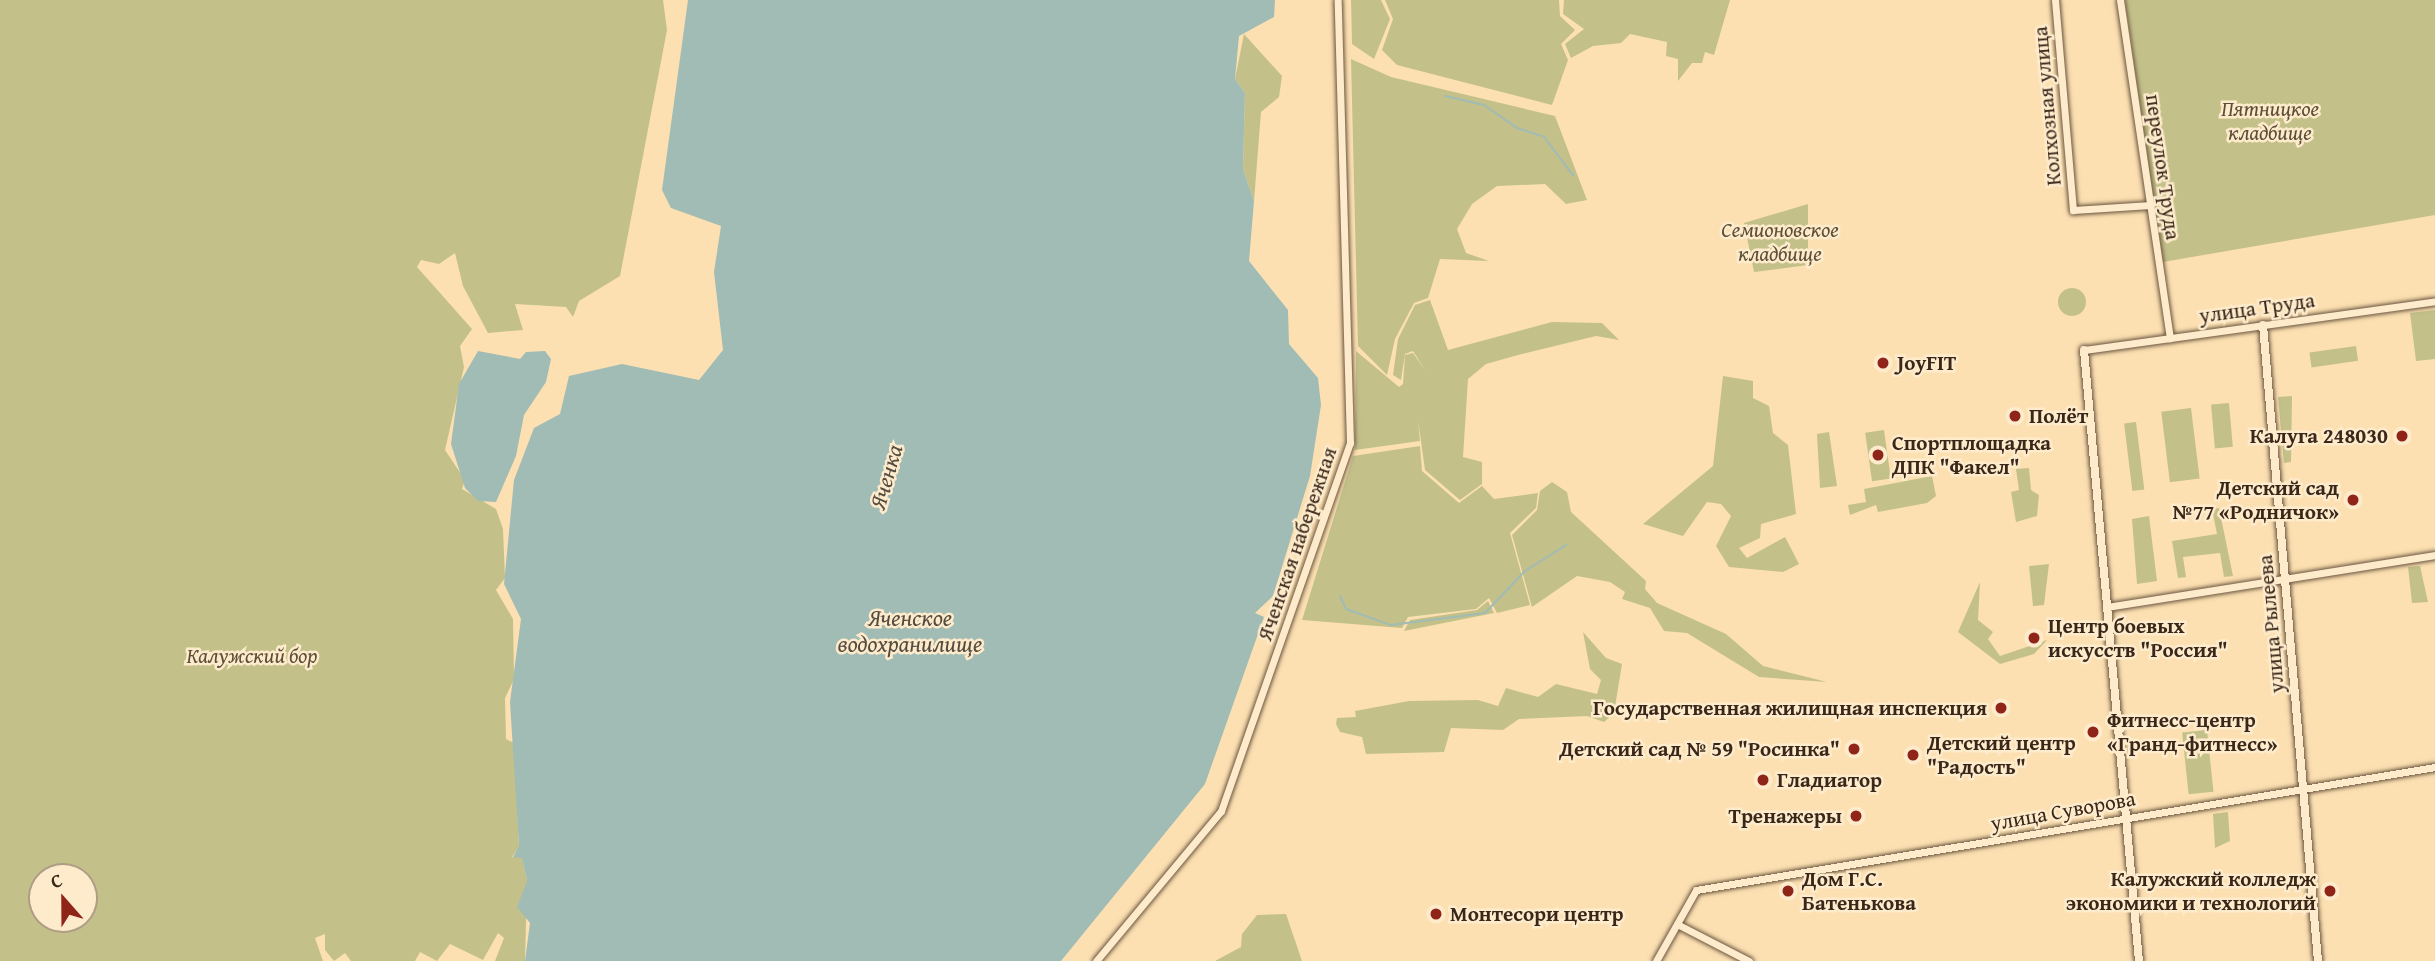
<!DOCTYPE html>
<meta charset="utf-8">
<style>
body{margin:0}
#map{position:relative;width:2435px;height:961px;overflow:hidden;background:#fce0b1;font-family:"Gentium Book Plus",serif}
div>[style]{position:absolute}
.green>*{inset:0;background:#c3c189;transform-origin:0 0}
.round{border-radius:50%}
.water>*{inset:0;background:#a1bbb5}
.stream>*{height:2px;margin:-1px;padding:0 1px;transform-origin:1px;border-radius:1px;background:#a1bbb5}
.roads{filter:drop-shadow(0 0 2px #6b5540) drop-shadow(0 0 2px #6b5540)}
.tertiary>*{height:7px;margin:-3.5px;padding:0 3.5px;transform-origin:3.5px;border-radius:3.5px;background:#fdebcc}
.secondary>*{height:8px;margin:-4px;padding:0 4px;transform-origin:4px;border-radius:4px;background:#fdebcc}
.dots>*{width:19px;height:19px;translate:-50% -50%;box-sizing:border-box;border:4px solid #fdebcc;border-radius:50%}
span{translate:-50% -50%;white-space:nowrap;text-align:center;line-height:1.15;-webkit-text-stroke:5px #fdebcc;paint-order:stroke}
.street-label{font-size:21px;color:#3b271a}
.park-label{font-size:21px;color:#5d4e36;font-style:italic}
.poi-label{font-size:21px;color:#3b271a;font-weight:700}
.left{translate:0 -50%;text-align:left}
.right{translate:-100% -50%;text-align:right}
.water-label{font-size:23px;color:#544c41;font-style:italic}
.north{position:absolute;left:28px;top:863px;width:70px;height:70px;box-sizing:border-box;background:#fdebcc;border:2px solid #af9d85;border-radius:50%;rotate:339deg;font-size:19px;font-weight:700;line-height:28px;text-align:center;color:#3b271a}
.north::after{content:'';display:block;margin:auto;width:24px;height:32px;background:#8f2418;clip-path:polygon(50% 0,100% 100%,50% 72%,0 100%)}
</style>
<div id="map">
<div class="green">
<div style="clip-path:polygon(evenodd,0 0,663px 0,667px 30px,620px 276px,579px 301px,573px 317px,566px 307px,515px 304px,523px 330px,488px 333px,463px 286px,455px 253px,439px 264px,421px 260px,417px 267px,472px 329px,460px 346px,464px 367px,445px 450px,465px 480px,462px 489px,496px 509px,503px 529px,505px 578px,496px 590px,513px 619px,514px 679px,505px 698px,506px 739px,514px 743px,519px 847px,512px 857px,522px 857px,527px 881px,525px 961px,495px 961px,504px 938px,498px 933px,483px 960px,450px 944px,437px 961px,420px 952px,415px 961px,351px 961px,345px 953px,334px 961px,325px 950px,325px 934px,315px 938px,323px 961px,0 961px,0 0,42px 877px,84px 877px,84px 919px,42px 919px,42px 877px)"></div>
<div style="clip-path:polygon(1351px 0,1381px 0,1390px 19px,1374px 59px,1352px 44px)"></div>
<div style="clip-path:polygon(1385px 0,1559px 0,1560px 16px,1575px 30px,1561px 44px,1568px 60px,1552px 105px,1397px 65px,1382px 50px,1393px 19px)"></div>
<div style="clip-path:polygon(1564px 0,1730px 0,1714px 55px,1705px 52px,1702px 63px,1692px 63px,1678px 81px,1678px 59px,1666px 56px,1667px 42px,1630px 34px,1621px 43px,1593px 46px,1571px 58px,1565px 44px,1584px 29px,1563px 14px)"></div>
<div style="clip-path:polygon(2125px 0,2435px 0,2435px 215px,2163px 262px)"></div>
<div style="clip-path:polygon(1244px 34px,1282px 76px,1279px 97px,1261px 112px,1254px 201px,1243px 169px,1245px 93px,1235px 79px)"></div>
<div style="clip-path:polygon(1351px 59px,1391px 77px,1555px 116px,1587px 200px,1566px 204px,1545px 184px,1497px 186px,1472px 204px,1457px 229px,1466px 253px,1489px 261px,1440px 259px,1428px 298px,1414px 303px,1395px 339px,1387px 375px,1358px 346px)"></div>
<div style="clip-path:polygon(1808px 204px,1808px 265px,1754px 272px,1744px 223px)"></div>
<div class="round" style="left:2058px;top:288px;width:28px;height:28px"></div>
<div style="clip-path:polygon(1430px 300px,1448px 350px,1552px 322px,1602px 323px,1619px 340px,1596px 336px,1518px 355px,1486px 364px,1468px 379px,1463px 457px,1482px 462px,1482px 484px,1460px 500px,1425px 470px,1418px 420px,1420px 441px,1355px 450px,1356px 351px,1399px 387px,1403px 384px,1405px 355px,1413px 353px,1425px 370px,1413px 351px,1405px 354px,1401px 380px,1393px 375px,1398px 339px,1415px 305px)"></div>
<div style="clip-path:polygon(2435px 310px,2435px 359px,2416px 361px,2410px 313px)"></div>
<div style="left:2356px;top:346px;width:15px;height:47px;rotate:82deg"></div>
<div style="clip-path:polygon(1723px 376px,1753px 381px,1753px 398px,1769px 406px,1773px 433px,1788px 445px,1796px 514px,1761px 524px,1760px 538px,1739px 548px,1747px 558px,1785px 537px,1799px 564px,1783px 572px,1729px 567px,1716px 546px,1731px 516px,1721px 504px,1707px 502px,1683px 536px,1643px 524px,1713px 466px)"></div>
<div style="clip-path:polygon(2292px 396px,2291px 462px,2284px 463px,2278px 397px)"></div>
<div style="left:2229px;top:403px;width:44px;height:18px;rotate:85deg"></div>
<div style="left:2191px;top:408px;width:71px;height:30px;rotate:83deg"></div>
<div style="left:2136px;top:422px;width:68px;height:12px;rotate:83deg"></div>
<div style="left:1884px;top:430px;width:49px;height:19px;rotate:82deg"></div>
<div style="clip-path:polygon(1829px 432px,1837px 486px,1820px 488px,1817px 434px)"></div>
<div style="clip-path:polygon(1420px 446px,1422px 471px,1459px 503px,1482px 486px,1494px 499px,1538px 493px,1536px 508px,1510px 533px,1530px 605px,1497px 613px,1489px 598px,1476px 609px,1408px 617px,1402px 628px,1302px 620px,1353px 456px)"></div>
<div style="clip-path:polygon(2029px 468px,2031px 490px,2039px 495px,2037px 516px,2016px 522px,2011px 492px,2019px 490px,2016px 469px)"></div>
<div style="clip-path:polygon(1932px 476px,1936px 496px,1927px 503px,1878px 512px,1876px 505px,1850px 515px,1848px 505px,1866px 502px,1864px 489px)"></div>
<div style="clip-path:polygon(1552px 482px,1567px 492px,1571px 512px,1646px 581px,1645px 589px,1657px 603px,1726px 634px,1763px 666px,1827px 682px,1759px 677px,1687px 633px,1664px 631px,1650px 608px,1622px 599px,1625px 592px,1610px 582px,1577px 576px,1532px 607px,1512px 535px,1537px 510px,1540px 491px)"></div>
<div style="clip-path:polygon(2219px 508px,2233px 576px,2224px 577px,2220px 553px,2183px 557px,2186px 577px,2178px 578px,2172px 541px,2217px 534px,2212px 509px)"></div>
<div style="clip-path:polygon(2149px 516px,2157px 581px,2137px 584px,2132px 519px)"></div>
<div style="clip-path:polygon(2049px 564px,2044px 605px,2033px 606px,2029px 566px)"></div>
<div style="clip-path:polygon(2420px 566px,2428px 602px,2412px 603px,2408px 567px)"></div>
<div style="clip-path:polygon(1980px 582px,1978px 620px,1993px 632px,1988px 639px,2000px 656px,2047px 640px,2034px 654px,2000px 664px,1958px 632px)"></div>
<div style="clip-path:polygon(1488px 601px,1494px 613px,1404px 631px,1410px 620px,1477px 610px)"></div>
<div style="clip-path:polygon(1583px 632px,1606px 658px,1622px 664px,1614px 713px,1604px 722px,1587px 716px,1519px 719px,1503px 730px,1451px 728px,1444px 752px,1366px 754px,1362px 737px,1340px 732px,1336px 724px,1337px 718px,1356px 717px,1355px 711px,1409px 701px,1478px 700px,1498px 706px,1506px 688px,1538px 697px,1556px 684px,1597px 694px,1601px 680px,1590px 669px)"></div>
<div style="left:2207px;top:730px;width:62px;height:25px;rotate:84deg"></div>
<div style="clip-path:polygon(2228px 812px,2230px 841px,2215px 848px,2213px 814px)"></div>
<div style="clip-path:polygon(1286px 914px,1302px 961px,1215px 961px,1241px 947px,1242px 934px,1257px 915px)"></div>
</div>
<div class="water">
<div style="clip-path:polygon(688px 0,1275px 0,1274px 17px,1239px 36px,1235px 79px,1245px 93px,1243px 169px,1254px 201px,1249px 261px,1288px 310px,1289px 344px,1318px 378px,1321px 405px,1310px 476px,1273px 596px,1255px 613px,1264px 617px,1205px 784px,1061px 961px,525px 961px,530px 923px,517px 907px,527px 881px,522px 858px,513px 857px,519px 846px,510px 702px,521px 619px,504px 584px,514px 480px,534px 428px,560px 414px,569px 376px,622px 364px,699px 380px,723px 350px,714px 272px,721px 226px,671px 208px,662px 190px)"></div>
<div style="clip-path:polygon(478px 351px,520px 359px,526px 352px,545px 351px,551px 359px,546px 382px,524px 415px,516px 456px,496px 502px,478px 501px,465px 488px,451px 444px,459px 384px)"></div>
</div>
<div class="stream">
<div style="left:1445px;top:96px;width:40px;rotate:13deg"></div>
<div style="left:1484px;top:105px;width:40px;rotate:34.9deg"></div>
<div style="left:1517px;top:128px;width:28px;rotate:18deg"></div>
<div style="left:1544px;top:137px;width:48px;rotate:52.7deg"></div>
<div style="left:1340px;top:596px;width:14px;rotate:65deg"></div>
<div style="left:1346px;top:609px;width:48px;rotate:19.6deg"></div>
<div style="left:1391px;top:625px;width:95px;rotate:-7.3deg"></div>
<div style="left:1485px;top:613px;width:58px;rotate:-46.4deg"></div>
<div style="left:1525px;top:571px;width:49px;rotate:-32.4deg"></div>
</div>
<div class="roads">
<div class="tertiary">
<div style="left:2055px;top:0;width:211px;rotate:85.1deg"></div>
<div style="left:2073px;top:210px;width:78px;rotate:-3.7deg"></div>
<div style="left:2120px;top:0;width:342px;rotate:81.6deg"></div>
<div style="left:2084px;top:350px;width:354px;rotate:-7.9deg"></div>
<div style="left:2107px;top:607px;width:332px;rotate:-9deg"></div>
<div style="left:1677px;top:924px;width:81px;rotate:27.2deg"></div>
<div style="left:1096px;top:961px;width:195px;rotate:-50.2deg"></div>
<div style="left:1221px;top:811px;width:390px;rotate:-70.7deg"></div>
<div style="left:1350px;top:443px;width:443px;rotate:-91.6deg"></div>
<div style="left:1656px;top:961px;width:81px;rotate:-60.6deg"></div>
<div style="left:1696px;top:890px;width:749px;rotate:-9.45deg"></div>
</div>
<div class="secondary">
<div style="left:2263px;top:325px;width:638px;rotate:85.06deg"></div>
<div style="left:2084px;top:350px;width:613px;rotate:84.86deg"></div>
</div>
</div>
<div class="dots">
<div style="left:1883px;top:363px;background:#8f2418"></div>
<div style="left:2015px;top:416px;background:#8f2418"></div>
<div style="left:2402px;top:436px;background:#8f2418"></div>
<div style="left:1878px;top:455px;background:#8f2418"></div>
<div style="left:2353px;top:500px;background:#8f2418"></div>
<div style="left:2034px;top:638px;background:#8f2418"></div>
<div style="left:2001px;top:708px;background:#8f2418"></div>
<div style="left:2093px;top:732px;background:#8f2418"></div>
<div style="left:1854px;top:749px;background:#8f2418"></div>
<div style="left:1913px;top:755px;background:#8f2418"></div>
<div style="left:1763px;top:780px;background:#8f2418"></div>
<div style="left:1856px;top:816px;background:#8f2418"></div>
<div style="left:1788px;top:891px;background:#8f2418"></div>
<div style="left:2330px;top:891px;background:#8f2418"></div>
<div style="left:1436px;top:914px;background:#8f2418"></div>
</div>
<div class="street-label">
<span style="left:2047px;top:106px;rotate:-95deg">Колхозная улица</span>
<span style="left:2163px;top:167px;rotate:82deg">переулок Труда</span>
<span style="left:2257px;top:308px;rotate:-8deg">улица Труда</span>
<span style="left:1297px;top:544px;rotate:-71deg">Яченская набережная</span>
<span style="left:2271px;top:624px;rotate:-95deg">улица Рылеева</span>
<span style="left:2063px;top:811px;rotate:-10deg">улица Суворова</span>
</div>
<div class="park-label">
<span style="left:2270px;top:121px">Пятницкое<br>кладбище</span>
<span style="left:1780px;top:242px">Семионовское<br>кладбище</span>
<span style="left:252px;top:656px">Калужский бор</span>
</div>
<div class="poi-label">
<span class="left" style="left:1897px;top:363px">JoyFIT</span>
<span class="left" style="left:2029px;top:416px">Полёт</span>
<span class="right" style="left:2388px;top:436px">Калуга 248030</span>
<span class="left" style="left:1892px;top:455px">Спортплощадка<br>ДПК "Факел"</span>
<span class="right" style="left:2339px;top:500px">Детский сад<br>№77 «Родничок»</span>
<span class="left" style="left:2048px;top:638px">Центр боевых<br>искусств "Россия"</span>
<span class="right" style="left:1987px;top:708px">Государственная жилищная инспекция</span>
<span class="left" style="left:2107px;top:732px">Фитнесс-центр<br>«Гранд-фитнесс»</span>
<span class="left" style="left:1927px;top:755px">Детский центр<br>"Радость"</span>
<span class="right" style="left:1840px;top:749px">Детский сад № 59 "Росинка"</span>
<span class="left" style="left:1777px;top:780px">Гладиатор</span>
<span class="right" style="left:1842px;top:816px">Тренажеры</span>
<span class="left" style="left:1802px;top:891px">Дом Г.С.<br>Батенькова</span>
<span class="right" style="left:2316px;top:891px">Калужский колледж<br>экономики и технологий</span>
<span class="left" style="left:1450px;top:914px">Монтесори центр</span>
</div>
<div class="water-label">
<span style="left:886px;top:477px;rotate:-74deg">Яченка</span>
<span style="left:910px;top:631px">Яченское<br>водохранилище</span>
</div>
<div class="north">С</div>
</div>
